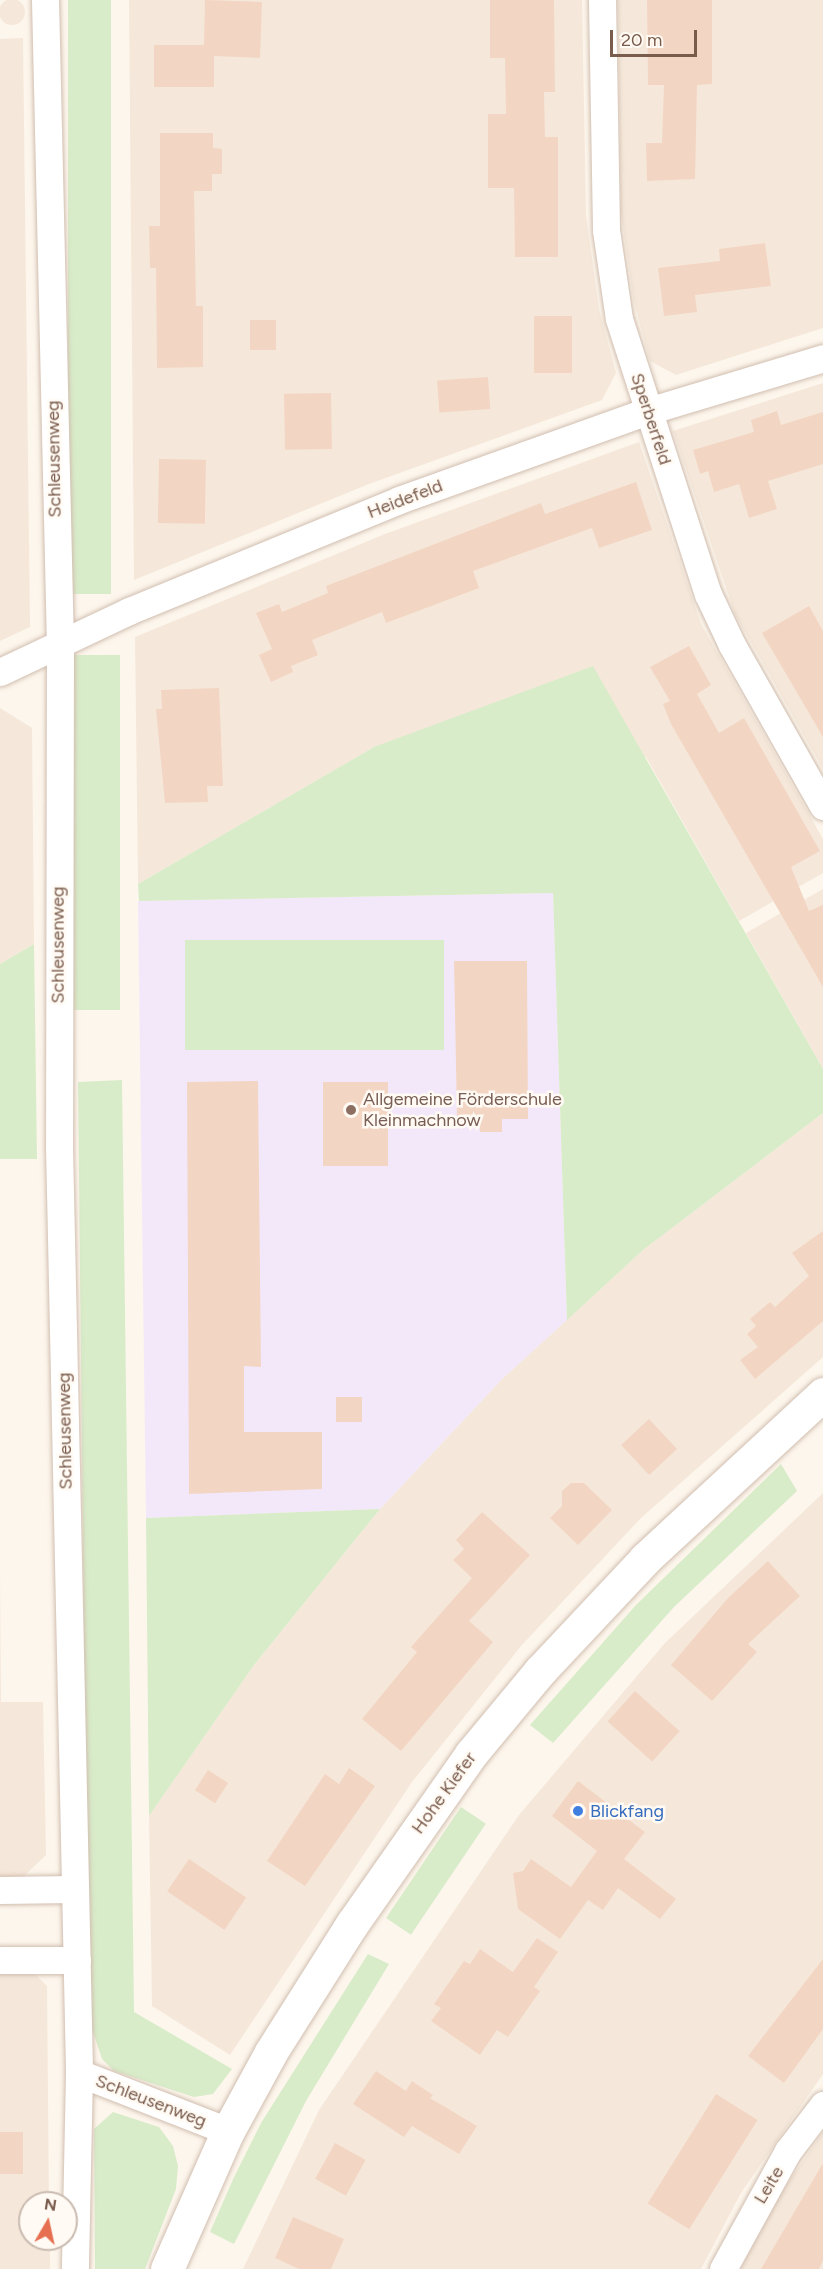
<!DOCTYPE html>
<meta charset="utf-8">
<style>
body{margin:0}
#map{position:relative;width:823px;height:2269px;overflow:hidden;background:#fdf6ec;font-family:Figtree,sans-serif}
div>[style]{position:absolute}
.residential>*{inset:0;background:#f5e8da}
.round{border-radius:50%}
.education>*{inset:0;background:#f3e8fa}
.green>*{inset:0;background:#d8ecc9;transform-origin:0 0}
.building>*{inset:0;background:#f3d5c3;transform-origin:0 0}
.roads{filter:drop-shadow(0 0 2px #d1beb0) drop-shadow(0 0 2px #d1beb0)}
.street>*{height:27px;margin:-13.5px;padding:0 13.5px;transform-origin:13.5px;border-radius:13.5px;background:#fff}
.secondary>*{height:33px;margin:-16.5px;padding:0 16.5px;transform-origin:16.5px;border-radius:16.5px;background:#fff}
.dots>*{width:16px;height:16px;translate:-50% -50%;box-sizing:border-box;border:3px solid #fffaf3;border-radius:50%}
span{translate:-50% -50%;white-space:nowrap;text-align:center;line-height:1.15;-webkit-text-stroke:5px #fffaf3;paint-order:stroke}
.street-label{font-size:18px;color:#7a5c4d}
.education-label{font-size:18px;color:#785e54}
.left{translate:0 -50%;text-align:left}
.shop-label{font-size:18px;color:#366cbe}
.north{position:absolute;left:18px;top:2191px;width:60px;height:60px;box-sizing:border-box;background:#fffaf3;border:2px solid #cabbb1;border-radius:50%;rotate:9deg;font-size:16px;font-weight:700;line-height:24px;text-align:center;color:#7a5c4d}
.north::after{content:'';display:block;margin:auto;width:21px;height:27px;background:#e76f51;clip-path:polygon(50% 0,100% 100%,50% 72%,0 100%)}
.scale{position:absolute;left:610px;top:30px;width:87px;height:27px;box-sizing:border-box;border:3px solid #7a5c4d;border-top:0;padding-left:8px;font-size:18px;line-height:21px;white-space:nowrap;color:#7a5c4d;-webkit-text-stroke:4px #fffaf3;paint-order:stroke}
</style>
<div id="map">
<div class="residential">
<div class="round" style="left:-1px;top:-1px;width:26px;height:26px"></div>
<div style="clip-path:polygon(129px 0,582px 0,586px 215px,599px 309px,616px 373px,602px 400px,369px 484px,134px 580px)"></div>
<div style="clip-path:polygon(618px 0,823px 0,823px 328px,676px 375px,650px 361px,634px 302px,621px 213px)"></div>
<div style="clip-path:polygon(23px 38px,30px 627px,0 641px,0 39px)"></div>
<div style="clip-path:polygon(823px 383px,823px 769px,735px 614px,673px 431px)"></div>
<div style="clip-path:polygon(639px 442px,701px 624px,823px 839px,823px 873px,739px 921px,646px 757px,374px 747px,138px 884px,135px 637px,385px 534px)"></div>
<div style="clip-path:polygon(0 708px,32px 728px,34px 944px,0 964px)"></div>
<div style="clip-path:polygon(823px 889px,823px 1069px,746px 933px)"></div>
<div style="clip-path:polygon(823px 1113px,823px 1357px,641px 1518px,521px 1646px,412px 1782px,230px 2055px,152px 2006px,149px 1816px,254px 1665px,380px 1509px,503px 1378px,643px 1250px)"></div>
<div style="clip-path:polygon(823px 1493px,823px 2074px,741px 2193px,701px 2269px,243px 2269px,319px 2110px,519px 1815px,665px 1643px)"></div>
<div style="clip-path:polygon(0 1571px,1px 1702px,43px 1702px,46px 1855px,23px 1877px,0 1877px)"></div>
<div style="clip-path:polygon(0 1968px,30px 1969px,47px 1986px,49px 2203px,30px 2203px,30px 2239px,50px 2239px,50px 2269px,0 2269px)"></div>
<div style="clip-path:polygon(823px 2132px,823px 2269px,740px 2269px,785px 2187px)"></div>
</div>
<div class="education">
<div style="clip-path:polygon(553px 893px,567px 1320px,503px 1378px,380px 1509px,146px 1518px,138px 901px)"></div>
</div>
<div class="green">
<div style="left:68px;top:0;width:43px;height:594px"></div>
<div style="left:120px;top:655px;width:355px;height:47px;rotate:90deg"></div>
<div style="clip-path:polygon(593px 666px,823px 1069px,823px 1113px,643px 1250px,567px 1320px,553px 893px,139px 901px,138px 884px,374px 747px)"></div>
<div style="left:444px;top:940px;width:110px;height:259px;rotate:90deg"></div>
<div style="clip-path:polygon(34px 944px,37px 1159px,0 1159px,0 964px)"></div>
<div style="clip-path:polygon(122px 1080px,134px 2012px,232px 2069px,213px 2094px,194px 2097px,114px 2071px,102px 2059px,88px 2017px,78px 1082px)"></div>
<div style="clip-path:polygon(781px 1464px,797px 1491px,674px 1607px,553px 1743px,530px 1725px,636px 1605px)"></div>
<div style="clip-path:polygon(380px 1509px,254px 1665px,149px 1816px,146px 1518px)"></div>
<div style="left:461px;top:1807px;width:30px;height:134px;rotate:34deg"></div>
<div style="clip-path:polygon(368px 1954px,389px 1964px,306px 2101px,234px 2244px,210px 2232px,234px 2177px,261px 2123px)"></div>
<div style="clip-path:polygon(113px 2112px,159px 2127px,173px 2146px,178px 2166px,176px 2189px,145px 2269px,95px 2269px,94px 2129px)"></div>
</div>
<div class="building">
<div style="clip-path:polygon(205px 0,262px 2px,260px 58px,214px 56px,214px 87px,154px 87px,154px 45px,204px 45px)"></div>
<div style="clip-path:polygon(490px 0,554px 0,555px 92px,544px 92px,545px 137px,558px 137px,558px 257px,515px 257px,514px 188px,488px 188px,488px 114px,506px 114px,505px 58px,490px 58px)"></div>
<div style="clip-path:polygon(647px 0,712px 0,712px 84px,697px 85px,695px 179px,647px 181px,646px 143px,662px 143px,664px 85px,648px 85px)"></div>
<div style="clip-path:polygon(160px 133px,213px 133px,213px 148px,222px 149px,222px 174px,212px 174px,212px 191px,194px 191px,196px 306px,203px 306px,203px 367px,157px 368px,156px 268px,150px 268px,149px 226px,160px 226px)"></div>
<div style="clip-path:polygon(765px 243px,771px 286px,695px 295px,697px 312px,664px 316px,658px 268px,720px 261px,719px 249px)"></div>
<div style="left:534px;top:316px;width:38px;height:57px"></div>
<div style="left:276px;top:320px;width:30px;height:26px;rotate:90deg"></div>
<div style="left:488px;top:377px;width:32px;height:51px;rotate:86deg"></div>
<div style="left:331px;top:393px;width:56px;height:47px;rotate:89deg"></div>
<div style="clip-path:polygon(777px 411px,781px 425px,823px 412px,823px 464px,768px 481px,777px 509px,749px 518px,739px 484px,714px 492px,708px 471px,700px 474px,693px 450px,754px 432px,751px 420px)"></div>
<div style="left:159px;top:459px;width:47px;height:64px;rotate:1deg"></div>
<div style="clip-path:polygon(636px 482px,652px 530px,599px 548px,592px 528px,473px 571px,479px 588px,386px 623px,382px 612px,312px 640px,318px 655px,291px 666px,293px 672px,271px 682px,259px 655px,272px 649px,256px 613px,279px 604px,282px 612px,328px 593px,326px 586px,541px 503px,545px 514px)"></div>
<div style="clip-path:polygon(809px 606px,823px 631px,823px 737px,762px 633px)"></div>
<div style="clip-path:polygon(689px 646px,711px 685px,697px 694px,719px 733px,744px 718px,820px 851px,791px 867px,809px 911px,823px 905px,823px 987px,671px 724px,663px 704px,670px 701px,650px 667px)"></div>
<div style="clip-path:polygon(219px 688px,223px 786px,207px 786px,208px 802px,165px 803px,156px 709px,162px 709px,161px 690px)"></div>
<div style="clip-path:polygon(454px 961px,527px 961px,528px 1119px,502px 1119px,502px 1132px,480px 1132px,479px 1117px,457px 1117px)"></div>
<div style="clip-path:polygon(258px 1081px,261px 1367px,244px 1366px,244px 1432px,322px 1432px,322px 1489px,189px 1494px,187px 1082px)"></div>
<div style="left:323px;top:1082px;width:65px;height:84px"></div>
<div style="clip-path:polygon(823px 1231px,823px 1321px,755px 1379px,740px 1360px,758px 1347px,747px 1334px,756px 1326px,750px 1319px,770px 1302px,775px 1307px,809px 1276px,792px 1253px)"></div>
<div style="left:336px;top:1397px;width:26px;height:25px"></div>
<div style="left:649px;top:1419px;width:41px;height:38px;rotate:47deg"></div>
<div style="clip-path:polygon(571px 1483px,584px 1483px,612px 1510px,578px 1545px,550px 1518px,562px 1506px,562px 1491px)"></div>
<div style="clip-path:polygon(482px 1512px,530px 1555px,469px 1621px,493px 1642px,401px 1751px,362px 1719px,417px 1652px,411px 1647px,472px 1578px,453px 1560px,464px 1549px,456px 1540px)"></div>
<div style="clip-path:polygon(768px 1561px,800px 1596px,748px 1644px,757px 1652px,712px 1701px,671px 1665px,728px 1598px)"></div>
<div style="left:635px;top:1691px;width:60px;height:41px;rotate:42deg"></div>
<div style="clip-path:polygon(349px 1768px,375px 1786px,305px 1886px,267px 1861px,325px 1774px,339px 1784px)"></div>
<div style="left:208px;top:1770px;width:24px;height:24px;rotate:33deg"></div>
<div style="clip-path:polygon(578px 1781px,645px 1832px,624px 1859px,676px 1899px,660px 1919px,618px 1888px,603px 1910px,588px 1900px,560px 1939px,518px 1909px,513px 1873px,523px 1871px,531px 1859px,571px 1887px,597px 1851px,552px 1816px)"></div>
<div style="left:189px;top:1859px;width:69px;height:39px;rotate:34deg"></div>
<div style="clip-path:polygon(537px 1938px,558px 1952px,534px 1987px,540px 1991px,508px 2037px,497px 2030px,480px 2055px,431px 2021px,441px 2008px,434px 2004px,464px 1961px,470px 1964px,480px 1949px,513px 1972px)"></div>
<div style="clip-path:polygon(823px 1959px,823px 2029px,784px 2083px,748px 2056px)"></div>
<div style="clip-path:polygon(376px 2071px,406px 2091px,412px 2081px,433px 2095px,430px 2098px,477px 2126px,459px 2154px,412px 2126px,404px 2137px,353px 2104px)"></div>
<div style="left:716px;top:2094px;width:49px;height:129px;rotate:32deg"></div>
<div style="left:0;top:2132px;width:23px;height:42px"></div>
<div style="left:335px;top:2143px;width:35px;height:41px;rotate:29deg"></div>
<div style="clip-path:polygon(823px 2163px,823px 2260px,819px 2269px,761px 2269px)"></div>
<div style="clip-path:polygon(293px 2217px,344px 2239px,331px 2269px,299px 2269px,275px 2258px)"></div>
</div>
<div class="roads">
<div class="street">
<div style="left:45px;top:0;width:644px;rotate:88.67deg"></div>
<div style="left:60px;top:644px;width:502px;rotate:90.11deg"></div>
<div style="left:59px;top:1146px;width:927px;rotate:88.76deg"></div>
<div style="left:79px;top:2073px;width:196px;rotate:91.2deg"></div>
<div style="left:602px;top:0;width:230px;rotate:89deg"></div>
<div style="left:606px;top:230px;width:90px;rotate:81.7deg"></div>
<div style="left:619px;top:319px;width:289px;rotate:72.1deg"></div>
<div style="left:708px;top:594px;width:56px;rotate:64.8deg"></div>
<div style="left:732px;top:645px;width:185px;rotate:60.5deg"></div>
<div style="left:0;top:672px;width:143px;rotate:-25.3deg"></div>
<div style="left:129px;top:611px;width:292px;rotate:-22.3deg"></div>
<div style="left:399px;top:500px;width:264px;rotate:-19.7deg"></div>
<div style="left:648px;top:411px;width:183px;rotate:-16.8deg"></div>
<div style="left:0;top:1890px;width:74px;rotate:-0.8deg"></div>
<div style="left:0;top:1960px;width:77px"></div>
<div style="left:79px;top:2073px;width:160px;rotate:21.3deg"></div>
<div style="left:723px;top:2269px;width:135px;rotate:-61.2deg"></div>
<div style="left:788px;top:2151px;width:58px;rotate:-52.7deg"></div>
</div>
<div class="secondary">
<div style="left:167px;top:2269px;width:151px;rotate:-66.2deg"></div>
<div style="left:228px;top:2131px;width:90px;rotate:-61.4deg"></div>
<div style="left:271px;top:2052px;width:151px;rotate:-57.7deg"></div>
<div style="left:352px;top:1924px;width:208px;rotate:-55deg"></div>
<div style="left:471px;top:1754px;width:108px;rotate:-50.3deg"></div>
<div style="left:540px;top:1671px;width:154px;rotate:-46.8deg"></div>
<div style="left:645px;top:1559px;width:243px;rotate:-42.8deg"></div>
</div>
</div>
<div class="dots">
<div style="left:351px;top:1110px;background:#8d6e63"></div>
<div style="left:578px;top:1811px;background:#3f7fe0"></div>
</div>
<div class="street-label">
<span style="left:651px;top:419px;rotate:72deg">Sperberfeld</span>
<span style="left:54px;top:459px;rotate:-91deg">Schleusenweg</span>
<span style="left:405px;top:499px;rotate:-21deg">Heidefeld</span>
<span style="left:58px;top:945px;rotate:-90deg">Schleusenweg</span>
<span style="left:65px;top:1431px;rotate:-91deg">Schleusenweg</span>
<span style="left:444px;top:1793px;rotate:-54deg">Hohe Kiefer</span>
<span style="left:151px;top:2101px;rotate:21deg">Schleusenweg</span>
<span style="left:769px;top:2185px;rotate:-59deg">Leite</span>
</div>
<div class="education-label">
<span class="left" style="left:363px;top:1110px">Allgemeine Förderschule<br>Kleinmachnow</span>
</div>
<div class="shop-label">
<span class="left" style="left:590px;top:1811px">Blickfang</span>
</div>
<div class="north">N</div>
<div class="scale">20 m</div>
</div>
